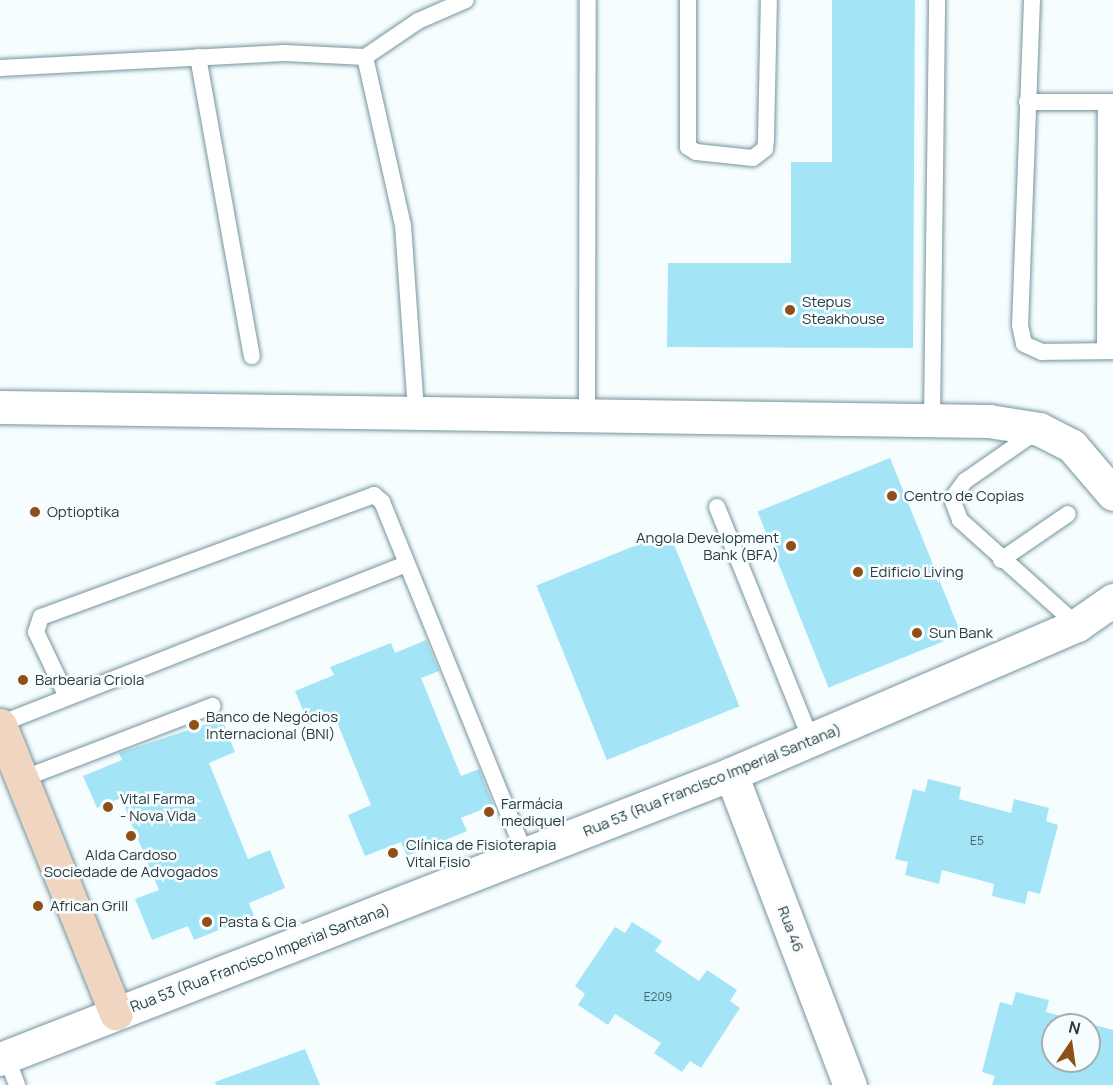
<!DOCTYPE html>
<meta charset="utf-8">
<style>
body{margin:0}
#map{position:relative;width:1113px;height:1085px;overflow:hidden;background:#f6fdff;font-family:Manrope,sans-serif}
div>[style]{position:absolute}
.building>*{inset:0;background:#a3e5f6;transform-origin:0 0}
.roads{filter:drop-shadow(0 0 2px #75959e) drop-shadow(0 0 2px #75959e)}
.lane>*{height:16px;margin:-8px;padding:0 8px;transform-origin:8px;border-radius:8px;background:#fff}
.street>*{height:33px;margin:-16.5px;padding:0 16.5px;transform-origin:16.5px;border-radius:16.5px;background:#fff}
.secondary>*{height:33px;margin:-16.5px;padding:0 16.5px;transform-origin:16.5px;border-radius:16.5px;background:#f0d6c0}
.dots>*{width:16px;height:16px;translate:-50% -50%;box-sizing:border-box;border:3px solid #f6fdff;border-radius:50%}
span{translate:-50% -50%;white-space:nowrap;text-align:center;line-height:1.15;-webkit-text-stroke:5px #f6fdff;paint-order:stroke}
.number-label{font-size:12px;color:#4a656c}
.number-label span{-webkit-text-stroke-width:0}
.poi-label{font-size:15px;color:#2d3a3e}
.left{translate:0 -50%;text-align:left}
.right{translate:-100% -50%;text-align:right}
.street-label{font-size:15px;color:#2d3a3e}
.north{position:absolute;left:1041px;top:1013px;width:60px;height:60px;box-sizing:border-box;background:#f6fdff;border:2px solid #a6afb2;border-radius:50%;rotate:13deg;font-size:16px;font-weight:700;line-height:24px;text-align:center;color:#2d3a3e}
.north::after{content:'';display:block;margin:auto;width:21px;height:27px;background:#8f4f17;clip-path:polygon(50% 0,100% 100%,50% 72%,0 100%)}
</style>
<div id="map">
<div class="building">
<div style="clip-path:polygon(832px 0,915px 0,913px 348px,667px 347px,668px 263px,791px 263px,791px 162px,832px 162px)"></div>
<div style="left:890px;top:458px;width:190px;height:143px;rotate:68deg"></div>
<div style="left:669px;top:532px;width:188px;height:143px;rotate:68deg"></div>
<div style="clip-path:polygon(426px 640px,439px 671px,421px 678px,461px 776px,479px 769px,493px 805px,461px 818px,467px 831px,407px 856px,401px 842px,365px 856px,348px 815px,371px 805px,334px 715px,309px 725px,295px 691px,334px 675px,330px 667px,391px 643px,395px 653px)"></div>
<div style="clip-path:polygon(222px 719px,235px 752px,209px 763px,248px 859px,270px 850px,285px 888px,249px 903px,254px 916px,194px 940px,188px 926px,152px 940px,135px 899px,159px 890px,121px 798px,97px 808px,83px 776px,122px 760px,119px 753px)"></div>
<div style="clip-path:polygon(928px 779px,961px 787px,959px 799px,1011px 813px,1014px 799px,1049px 808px,1046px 821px,1058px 825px,1040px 894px,1028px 891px,1025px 904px,992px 896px,994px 884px,942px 870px,939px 884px,905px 875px,908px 862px,895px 859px,913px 789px,925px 792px)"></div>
<div style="clip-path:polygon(632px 922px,662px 941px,655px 951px,699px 981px,707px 970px,737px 990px,730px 1001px,740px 1008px,701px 1068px,690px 1061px,682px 1072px,654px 1053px,661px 1043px,615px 1014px,608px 1025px,578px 1005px,585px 994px,575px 986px,615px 927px,625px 933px)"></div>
<div style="clip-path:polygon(evenodd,1016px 992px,1049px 1000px,1046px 1012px,1113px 1030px,1113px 1085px,992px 1085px,995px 1076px,982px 1072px,1000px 1002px,1012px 1005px,1016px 992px,1053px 1025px,1089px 1025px,1089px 1061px,1053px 1061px,1053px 1025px)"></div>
<div style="clip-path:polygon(305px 1049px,320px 1085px,216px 1085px,215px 1082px)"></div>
</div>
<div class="roads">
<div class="lane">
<div style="left:688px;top:0;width:147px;rotate:90deg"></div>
<div style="left:688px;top:147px;width:9px;rotate:32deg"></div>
<div style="left:696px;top:152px;width:57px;rotate:6deg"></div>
<div style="left:753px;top:158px;width:15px;rotate:-37deg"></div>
<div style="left:765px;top:149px;width:10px;rotate:-84deg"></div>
<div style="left:766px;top:139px;width:139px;rotate:-88.8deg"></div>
<div style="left:1032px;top:0;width:325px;rotate:92.1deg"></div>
<div style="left:1020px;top:325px;width:19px;rotate:78deg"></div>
<div style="left:1024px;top:344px;width:20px;rotate:24deg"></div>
<div style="left:1042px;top:352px;width:71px;rotate:-0.8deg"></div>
<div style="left:198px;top:57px;width:304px;rotate:79.8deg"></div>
<div style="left:365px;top:57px;width:172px;rotate:77.3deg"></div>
<div style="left:403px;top:225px;width:187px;rotate:86deg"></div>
<div style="left:0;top:68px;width:285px;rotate:-3deg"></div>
<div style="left:285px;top:53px;width:80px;rotate:2.9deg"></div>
<div style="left:365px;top:57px;width:64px;rotate:-34.2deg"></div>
<div style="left:418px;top:21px;width:52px;rotate:-23.6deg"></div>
<div style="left:1027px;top:102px;width:86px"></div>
<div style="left:1105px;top:351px;width:249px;rotate:-89.8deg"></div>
<div style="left:587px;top:414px;width:414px;rotate:-89.9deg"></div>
<div style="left:932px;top:419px;width:419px;rotate:-89.3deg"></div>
<div style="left:1037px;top:431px;width:88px;rotate:145.2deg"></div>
<div style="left:965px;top:481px;width:22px;rotate:126deg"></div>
<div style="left:952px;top:499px;width:22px;rotate:69deg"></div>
<div style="left:960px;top:520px;width:157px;rotate:41.9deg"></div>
<div style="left:717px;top:507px;width:251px;rotate:68deg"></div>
<div style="left:1001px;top:560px;width:81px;rotate:-34.5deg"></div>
<div style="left:67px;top:697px;width:72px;rotate:-115.5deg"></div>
<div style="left:36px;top:632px;width:16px;rotate:-72deg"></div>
<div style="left:41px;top:617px;width:355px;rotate:-20.1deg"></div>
<div style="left:374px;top:495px;width:11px;rotate:41deg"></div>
<div style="left:382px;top:502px;width:381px;rotate:67.9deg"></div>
<div style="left:0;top:724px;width:436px;rotate:-21.5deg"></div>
<div style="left:22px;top:779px;width:204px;rotate:-21deg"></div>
<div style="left:6px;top:1056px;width:31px;rotate:69deg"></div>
</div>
<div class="street">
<div style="left:0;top:407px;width:989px;rotate:0.81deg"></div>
<div style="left:989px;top:421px;width:51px;rotate:9.1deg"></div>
<div style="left:1039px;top:429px;width:37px;rotate:27deg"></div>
<div style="left:1072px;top:446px;width:63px;rotate:49.5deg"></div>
<div style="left:731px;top:774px;width:333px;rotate:69.1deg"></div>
<div style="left:0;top:1059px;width:785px;rotate:-21.3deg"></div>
<div style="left:731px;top:774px;width:377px;rotate:-23.3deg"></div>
<div style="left:1077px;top:625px;width:44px;rotate:-34.8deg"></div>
</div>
<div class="secondary">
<div style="left:0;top:725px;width:311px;rotate:68.1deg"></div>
</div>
</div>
<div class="dots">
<div style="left:790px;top:310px;background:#8f4f17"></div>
<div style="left:892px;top:496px;background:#8f4f17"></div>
<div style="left:35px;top:512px;background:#8f4f17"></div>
<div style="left:791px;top:546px;background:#8f4f17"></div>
<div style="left:858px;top:572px;background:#8f4f17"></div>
<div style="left:917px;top:633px;background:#8f4f17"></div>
<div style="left:23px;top:680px;background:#8f4f17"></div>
<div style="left:194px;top:725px;background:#8f4f17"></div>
<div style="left:108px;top:807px;background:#8f4f17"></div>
<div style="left:489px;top:812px;background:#8f4f17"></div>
<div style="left:131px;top:836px;background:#8f4f17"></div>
<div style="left:393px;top:853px;background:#8f4f17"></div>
<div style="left:38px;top:906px;background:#8f4f17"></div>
<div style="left:207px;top:922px;background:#8f4f17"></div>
</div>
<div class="number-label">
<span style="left:977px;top:841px">E5</span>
<span style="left:658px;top:997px">E209</span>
</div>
<div class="poi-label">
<span class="left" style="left:802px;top:310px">Stepus<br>Steakhouse</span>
<span class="left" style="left:904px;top:496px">Centro de Copias</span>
<span class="left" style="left:47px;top:512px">Optioptika</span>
<span class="right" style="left:779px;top:546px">Angola Development<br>Bank (BFA)</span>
<span class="left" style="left:870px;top:572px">Edificio Living</span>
<span class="left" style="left:929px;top:633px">Sun Bank</span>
<span class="left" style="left:35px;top:680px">Barbearia Criola</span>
<span class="left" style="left:206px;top:725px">Banco de Negócios<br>Internacional (BNI)</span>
<span class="left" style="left:120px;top:807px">Vital Farma<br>- Nova Vida</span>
<span class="left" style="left:501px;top:812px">Farmácia<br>mediquel</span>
<span class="left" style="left:406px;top:853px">Clínica de Fisioterapia<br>Vital Fisio</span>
<span style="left:131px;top:863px">Alda Cardoso<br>Sociedade de Advogados</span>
<span class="left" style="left:50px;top:906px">African Grill</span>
<span class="left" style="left:219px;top:922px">Pasta &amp; Cia</span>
</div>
<div class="street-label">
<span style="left:712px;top:780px;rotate:-22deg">Rua 53 (Rua Francisco Imperial Santana)</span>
<span style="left:791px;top:929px;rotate:69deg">Rua 46</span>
<span style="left:260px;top:958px;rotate:-21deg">Rua 53 (Rua Francisco Imperial Santana)</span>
</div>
<div class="north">N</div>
</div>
